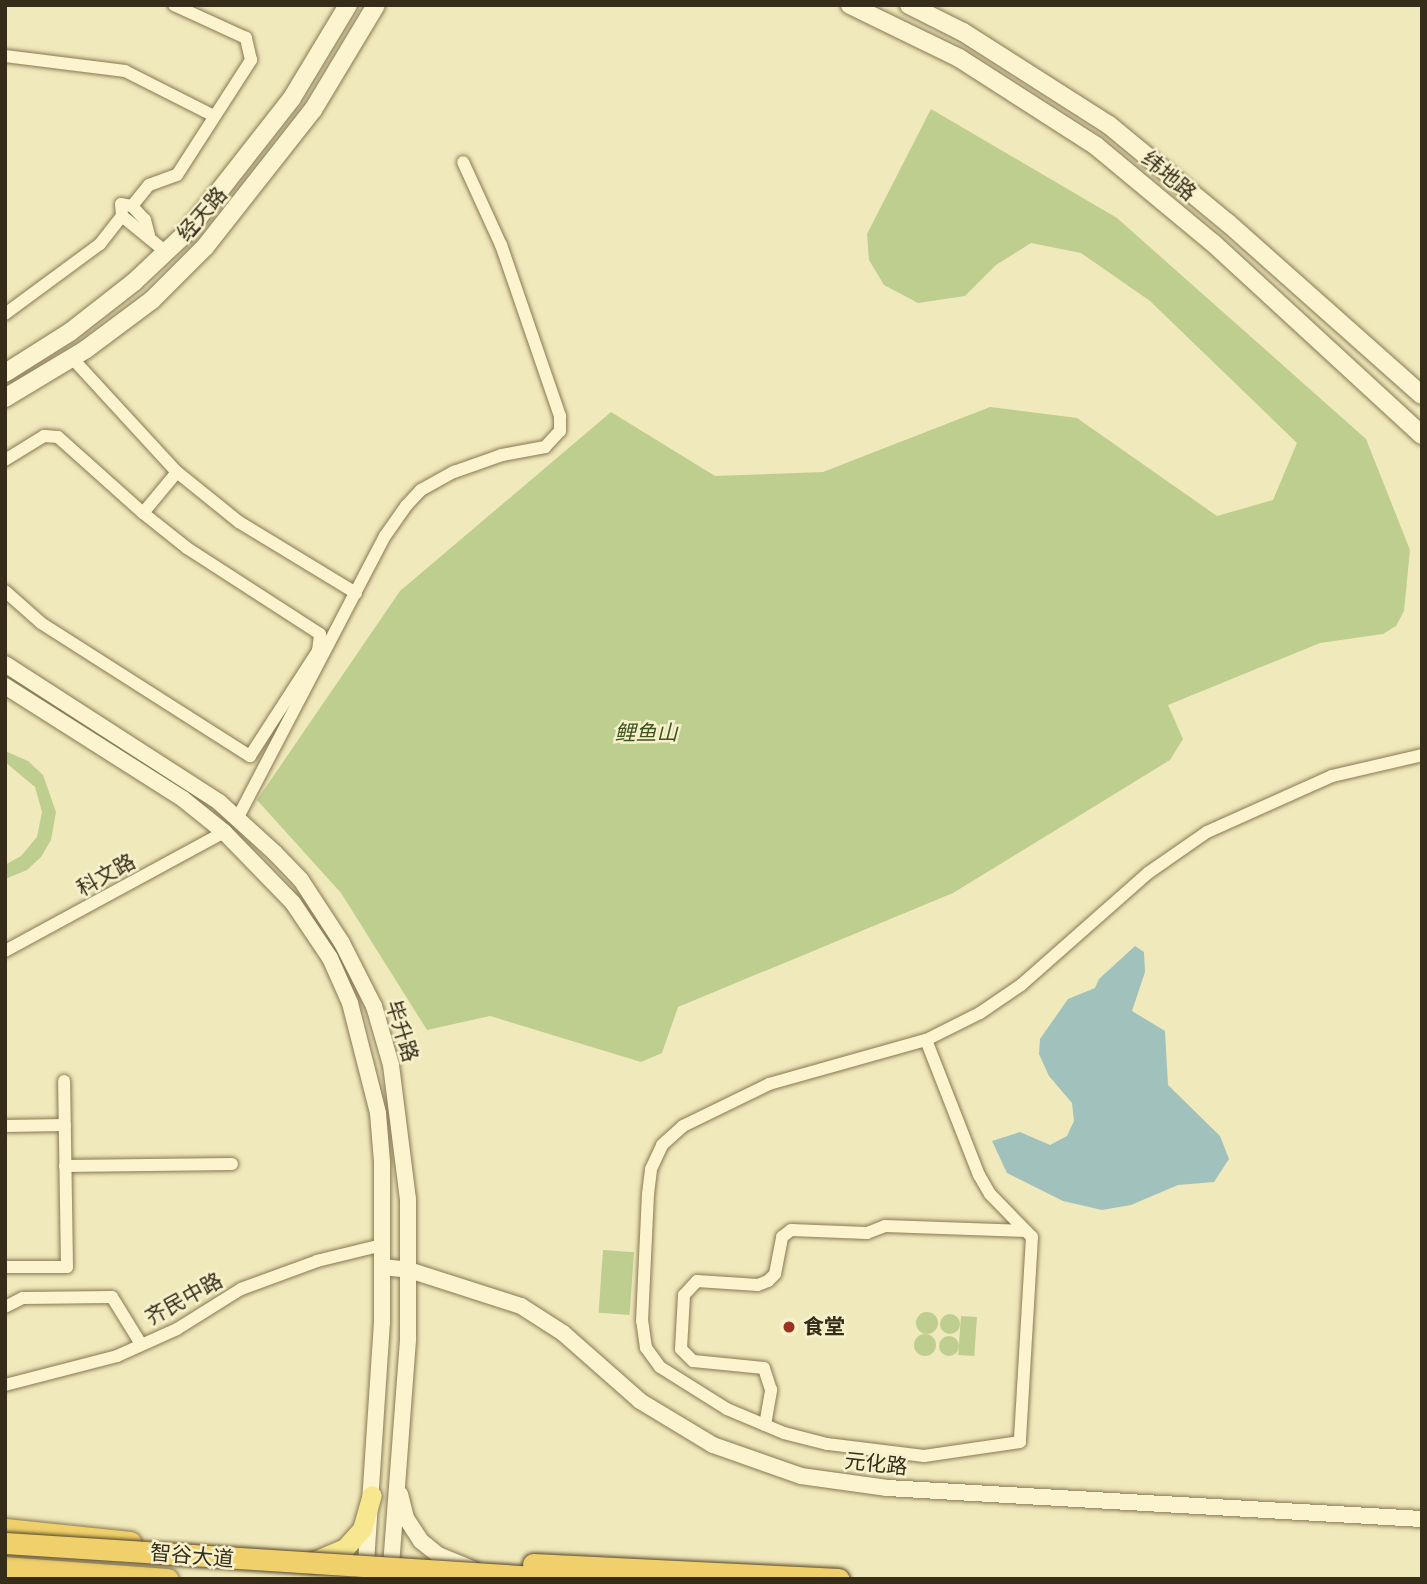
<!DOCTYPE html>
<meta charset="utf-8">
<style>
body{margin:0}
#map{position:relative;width:1427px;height:1584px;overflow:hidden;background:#f0e9bb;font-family:Bitter,"Noto Sans SC",serif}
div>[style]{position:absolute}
.green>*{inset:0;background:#bdce8f;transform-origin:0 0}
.round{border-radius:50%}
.water>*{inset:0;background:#a0c1bc}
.roads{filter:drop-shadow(0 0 2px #887854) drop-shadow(0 0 2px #887854)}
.minor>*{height:12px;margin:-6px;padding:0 6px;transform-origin:6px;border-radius:6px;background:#fbf4ce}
.tertiary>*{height:16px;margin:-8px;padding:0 8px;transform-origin:8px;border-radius:8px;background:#fbf4ce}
.secondary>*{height:18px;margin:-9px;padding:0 9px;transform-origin:9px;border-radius:9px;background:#fbf4ce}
.primary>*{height:19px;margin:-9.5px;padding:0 9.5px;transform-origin:9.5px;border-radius:9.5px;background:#f7e78f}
.trunk>*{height:21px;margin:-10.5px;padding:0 10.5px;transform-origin:10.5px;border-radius:10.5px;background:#efd06a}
.bridges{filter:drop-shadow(0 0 2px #554429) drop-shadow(0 0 2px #554429)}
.trunk-bridge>*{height:21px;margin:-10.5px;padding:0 10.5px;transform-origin:10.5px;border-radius:10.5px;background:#efd06a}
.dots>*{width:19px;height:19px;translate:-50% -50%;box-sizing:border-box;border:4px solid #f7f1cb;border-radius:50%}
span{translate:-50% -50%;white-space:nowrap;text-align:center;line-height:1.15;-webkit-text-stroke:5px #f7f1cb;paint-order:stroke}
.street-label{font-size:21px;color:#362c1a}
.park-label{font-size:21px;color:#3e541f;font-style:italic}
.poi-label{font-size:21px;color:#362c1a;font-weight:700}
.left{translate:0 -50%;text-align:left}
.frame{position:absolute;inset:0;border:7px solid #362c1a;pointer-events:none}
</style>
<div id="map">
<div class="green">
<div style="clip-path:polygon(931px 109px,1117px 218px,1366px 439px,1410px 550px,1404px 611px,1396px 626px,1383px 634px,1320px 643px,1168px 705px,1183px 739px,1170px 760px,953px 893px,678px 1007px,662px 1053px,641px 1062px,490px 1016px,427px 1030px,341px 893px,257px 800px,400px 591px,611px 412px,715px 476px,823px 472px,990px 407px,1077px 418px,1217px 516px,1273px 500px,1297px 443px,1150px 301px,1081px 253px,1031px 243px,996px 265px,965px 296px,918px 303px,884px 285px,869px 260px,867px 234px)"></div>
<div style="clip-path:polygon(5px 751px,28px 761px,43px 775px,56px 812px,51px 840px,41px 857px,27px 870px,5px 879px,5px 865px,21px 856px,37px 837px,42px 812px,35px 787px,5px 762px)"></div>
<div style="left:603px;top:1250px;width:31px;height:63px;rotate:4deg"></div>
<div class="round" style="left:916px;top:1312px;width:22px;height:22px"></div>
<div class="round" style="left:940px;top:1314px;width:20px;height:20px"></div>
<div style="left:961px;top:1316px;width:16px;height:39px;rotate:4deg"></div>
<div class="round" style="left:914px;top:1334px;width:22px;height:22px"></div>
<div class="round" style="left:939px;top:1336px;width:20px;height:20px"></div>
</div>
<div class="water">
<div style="clip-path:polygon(1135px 946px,1144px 952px,1145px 972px,1132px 1011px,1165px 1031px,1168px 1085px,1220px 1136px,1229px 1159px,1214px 1182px,1178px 1185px,1131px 1205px,1102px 1210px,1063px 1201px,1007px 1173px,992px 1141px,1020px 1132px,1050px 1145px,1067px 1136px,1074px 1121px,1072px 1103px,1049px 1076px,1039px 1054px,1040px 1039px,1068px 999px,1095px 988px,1099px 979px)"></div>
</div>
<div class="roads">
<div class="minor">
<div style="left:5px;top:56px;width:121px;rotate:7.1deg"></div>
<div style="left:125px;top:71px;width:97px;rotate:26.8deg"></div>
<div style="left:132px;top:206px;width:27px;rotate:-51deg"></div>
<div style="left:149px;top:185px;width:30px;rotate:-20deg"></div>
<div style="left:177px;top:175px;width:137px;rotate:-57.2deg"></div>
<div style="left:251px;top:60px;width:23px;rotate:-103deg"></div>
<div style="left:246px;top:38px;width:79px;rotate:-155.4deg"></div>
<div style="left:149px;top:235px;width:16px;rotate:-105deg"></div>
<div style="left:145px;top:220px;width:19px;rotate:-133deg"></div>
<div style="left:132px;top:206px;width:11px;rotate:-170deg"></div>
<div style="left:121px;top:204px;width:12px;rotate:85deg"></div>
<div style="left:122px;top:216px;width:57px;rotate:39.3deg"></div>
<div style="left:5px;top:314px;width:118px;rotate:-36.4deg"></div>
<div style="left:100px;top:244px;width:36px;rotate:-52deg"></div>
<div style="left:72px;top:358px;width:155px;rotate:47.4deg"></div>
<div style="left:177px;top:472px;width:80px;rotate:38.9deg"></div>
<div style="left:239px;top:522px;width:137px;rotate:31.3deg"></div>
<div style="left:5px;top:460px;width:46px;rotate:-31.6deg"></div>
<div style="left:44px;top:436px;width:14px;rotate:4deg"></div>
<div style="left:58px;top:437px;width:114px;rotate:41.8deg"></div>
<div style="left:143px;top:513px;width:53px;rotate:-50.3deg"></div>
<div style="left:5px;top:591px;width:48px;rotate:41.6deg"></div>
<div style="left:41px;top:623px;width:248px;rotate:32.5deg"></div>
<div style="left:250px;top:756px;width:125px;rotate:-57.1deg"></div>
<div style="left:318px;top:651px;width:17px;rotate:-83deg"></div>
<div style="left:320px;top:634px;width:158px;rotate:-147.1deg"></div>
<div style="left:187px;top:548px;width:56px;rotate:-141.5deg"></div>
<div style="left:237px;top:819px;width:319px;rotate:-62.4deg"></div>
<div style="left:385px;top:536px;width:37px;rotate:-55deg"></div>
<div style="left:406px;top:506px;width:22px;rotate:-47deg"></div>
<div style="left:421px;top:490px;width:38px;rotate:-29deg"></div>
<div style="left:454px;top:472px;width:51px;rotate:-19.5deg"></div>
<div style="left:502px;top:455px;width:44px;rotate:-10.5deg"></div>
<div style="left:545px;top:447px;width:22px;rotate:-47deg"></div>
<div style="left:560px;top:431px;width:15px;rotate:-90deg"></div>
<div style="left:560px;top:416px;width:181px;rotate:-109deg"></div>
<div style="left:501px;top:245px;width:91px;rotate:-114.6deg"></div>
<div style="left:5px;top:951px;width:249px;rotate:-28.5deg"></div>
<div style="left:926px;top:1040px;width:145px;rotate:68.6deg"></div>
<div style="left:979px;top:1175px;width:22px;rotate:60deg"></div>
<div style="left:990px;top:1194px;width:60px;rotate:45.7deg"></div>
<div style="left:1032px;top:1237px;width:205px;rotate:93.4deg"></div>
<div style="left:1020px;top:1442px;width:97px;rotate:171.7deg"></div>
<div style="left:924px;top:1456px;width:98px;rotate:-172.9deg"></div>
<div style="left:827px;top:1444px;width:44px;rotate:-165.7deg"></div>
<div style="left:784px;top:1433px;width:62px;rotate:-157.2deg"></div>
<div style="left:727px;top:1409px;width:79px;rotate:-147.9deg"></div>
<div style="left:660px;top:1367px;width:24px;rotate:-126deg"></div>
<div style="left:646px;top:1348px;width:27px;rotate:-98deg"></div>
<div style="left:642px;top:1321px;width:127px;rotate:-87.3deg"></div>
<div style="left:648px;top:1194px;width:25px;rotate:-83deg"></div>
<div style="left:651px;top:1169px;width:26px;rotate:-65deg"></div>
<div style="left:662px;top:1145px;width:28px;rotate:-42deg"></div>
<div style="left:683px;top:1126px;width:96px;rotate:-26deg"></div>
<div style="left:769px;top:1084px;width:163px;rotate:-15.7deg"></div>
<div style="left:926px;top:1040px;width:60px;rotate:-26.6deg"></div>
<div style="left:980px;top:1013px;width:50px;rotate:-34.3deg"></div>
<div style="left:1021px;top:985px;width:169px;rotate:-41.4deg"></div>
<div style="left:1148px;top:873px;width:72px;rotate:-34.8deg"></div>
<div style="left:1207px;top:832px;width:137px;rotate:-24.1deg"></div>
<div style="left:1332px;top:776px;width:92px;rotate:-13.1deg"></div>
<div style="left:5px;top:1126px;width:60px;rotate:-1deg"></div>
<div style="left:65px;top:1166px;width:167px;rotate:-0.7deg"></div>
<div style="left:5px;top:1267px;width:62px"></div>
<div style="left:67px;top:1267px;width:186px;rotate:-90.9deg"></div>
<div style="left:5px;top:1307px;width:20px;rotate:-27deg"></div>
<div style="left:23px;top:1298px;width:89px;rotate:-0.6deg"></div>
<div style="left:112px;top:1297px;width:55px;rotate:58.3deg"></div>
<div style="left:5px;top:1385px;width:116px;rotate:-14.5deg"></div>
<div style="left:117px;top:1356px;width:66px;rotate:-24.2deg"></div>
<div style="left:177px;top:1329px;width:75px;rotate:-32deg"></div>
<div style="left:241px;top:1289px;width:81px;rotate:-20.2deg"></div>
<div style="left:317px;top:1261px;width:67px;rotate:-13.8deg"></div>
<div style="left:765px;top:1425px;width:36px;rotate:-80deg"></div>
<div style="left:771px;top:1390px;width:23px;rotate:-108deg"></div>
<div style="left:764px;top:1368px;width:71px;rotate:-174.4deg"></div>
<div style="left:693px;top:1361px;width:17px;rotate:-135deg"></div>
<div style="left:681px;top:1349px;width:54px;rotate:-86.8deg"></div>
<div style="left:684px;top:1295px;width:19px;rotate:-47deg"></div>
<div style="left:697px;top:1281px;width:61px;rotate:3.8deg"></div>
<div style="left:758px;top:1285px;width:11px;rotate:-22deg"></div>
<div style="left:768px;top:1281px;width:10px;rotate:-45deg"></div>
<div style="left:775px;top:1274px;width:38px;rotate:-79deg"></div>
<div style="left:782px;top:1237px;width:11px;rotate:-38deg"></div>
<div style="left:791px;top:1230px;width:76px;rotate:2.3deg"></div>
<div style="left:867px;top:1233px;width:19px;rotate:-21deg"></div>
<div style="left:885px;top:1226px;width:141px;rotate:2deg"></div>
</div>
<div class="tertiary">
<div style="left:5px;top:664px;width:255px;rotate:32.8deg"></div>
<div style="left:219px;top:802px;width:76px;rotate:42.3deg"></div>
<div style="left:275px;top:853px;width:37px;rotate:46deg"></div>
<div style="left:301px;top:880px;width:75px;rotate:56.9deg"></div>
<div style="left:342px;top:943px;width:71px;rotate:63.1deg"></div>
<div style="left:374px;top:1006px;width:61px;rotate:73.9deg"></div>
<div style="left:391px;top:1065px;width:135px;rotate:82.8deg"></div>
<div style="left:408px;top:1199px;width:141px;rotate:90deg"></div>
<div style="left:408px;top:1340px;width:240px;rotate:94.3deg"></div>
<div style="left:5px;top:686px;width:211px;rotate:32.4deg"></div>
<div style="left:183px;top:799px;width:53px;rotate:38.8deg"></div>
<div style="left:224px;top:832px;width:99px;rotate:45.8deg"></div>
<div style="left:293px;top:903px;width:66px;rotate:56.1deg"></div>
<div style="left:330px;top:958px;width:49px;rotate:66deg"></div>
<div style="left:350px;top:1003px;width:114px;rotate:75.7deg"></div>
<div style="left:378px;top:1113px;width:49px;rotate:85.3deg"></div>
<div style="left:382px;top:1162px;width:160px;rotate:90deg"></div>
<div style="left:382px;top:1322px;width:258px;rotate:93.8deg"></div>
<div style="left:382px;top:1267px;width:27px;rotate:6deg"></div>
<div style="left:409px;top:1270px;width:118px;rotate:17.8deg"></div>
<div style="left:521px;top:1306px;width:50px;rotate:32.7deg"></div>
<div style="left:563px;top:1333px;width:103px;rotate:41.4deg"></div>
<div style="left:640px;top:1401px;width:85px;rotate:31.1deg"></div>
<div style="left:713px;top:1445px;width:93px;rotate:19.4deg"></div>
<div style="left:801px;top:1476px;width:87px;rotate:7.9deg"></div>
<div style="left:887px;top:1488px;width:536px;rotate:3.32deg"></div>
<div style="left:400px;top:1494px;width:25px;rotate:76deg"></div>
<div style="left:406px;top:1518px;width:27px;rotate:57deg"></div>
<div style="left:421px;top:1541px;width:22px;rotate:39deg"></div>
<div style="left:438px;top:1555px;width:37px;rotate:22deg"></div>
</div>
<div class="secondary">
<div style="left:850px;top:5px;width:121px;rotate:25.9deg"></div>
<div style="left:959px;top:58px;width:163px;rotate:32.7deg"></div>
<div style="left:1096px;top:146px;width:152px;rotate:39.7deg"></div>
<div style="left:1213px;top:243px;width:284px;rotate:42.6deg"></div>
<div style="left:909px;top:5px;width:60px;rotate:26.6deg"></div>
<div style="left:963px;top:32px;width:173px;rotate:32.5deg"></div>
<div style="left:1109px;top:125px;width:154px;rotate:39.5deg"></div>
<div style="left:1228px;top:223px;width:259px;rotate:41.6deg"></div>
<div style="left:5px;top:373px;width:77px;rotate:-32.2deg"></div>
<div style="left:70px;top:332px;width:81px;rotate:-38deg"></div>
<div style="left:134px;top:282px;width:73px;rotate:-43.3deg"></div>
<div style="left:187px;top:232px;width:170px;rotate:-51.9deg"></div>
<div style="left:292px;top:98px;width:109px;rotate:-58.9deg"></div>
<div style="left:5px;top:398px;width:93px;rotate:-31deg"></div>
<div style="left:85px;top:350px;width:84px;rotate:-36.7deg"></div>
<div style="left:152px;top:300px;width:75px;rotate:-45deg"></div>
<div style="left:205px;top:247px;width:174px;rotate:-51.8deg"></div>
<div style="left:313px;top:110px;width:122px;rotate:-59deg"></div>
</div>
<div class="primary">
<div style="left:312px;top:1562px;width:36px;rotate:-23deg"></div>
<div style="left:345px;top:1548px;width:25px;rotate:-48deg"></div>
<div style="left:362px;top:1529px;width:35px;rotate:-74deg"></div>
</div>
<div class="trunk">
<div style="left:5px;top:1529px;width:126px;rotate:5.9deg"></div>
<div style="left:5px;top:1567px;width:163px;rotate:4.2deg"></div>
</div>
</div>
<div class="bridges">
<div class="trunk-bridge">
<div style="left:5px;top:1543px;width:563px;rotate:3.67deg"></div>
<div style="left:533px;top:1564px;width:306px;rotate:2.8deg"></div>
</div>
</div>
<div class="dots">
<div style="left:789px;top:1327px;background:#9a3321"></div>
</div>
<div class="street-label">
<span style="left:1169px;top:176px;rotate:40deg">纬地路</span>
<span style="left:202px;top:214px;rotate:-49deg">经天路</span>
<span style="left:106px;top:875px;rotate:-29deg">科文路</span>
<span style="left:402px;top:1031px;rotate:73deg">毕升路</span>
<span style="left:184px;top:1299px;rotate:-29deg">齐民中路</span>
<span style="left:876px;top:1464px;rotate:6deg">元化路</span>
<span style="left:192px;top:1556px;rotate:5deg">智谷大道</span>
</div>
<div class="park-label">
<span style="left:646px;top:733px">鲤鱼山</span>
</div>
<div class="poi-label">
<span class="left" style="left:803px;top:1327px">食堂</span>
</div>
<div class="frame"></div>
</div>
